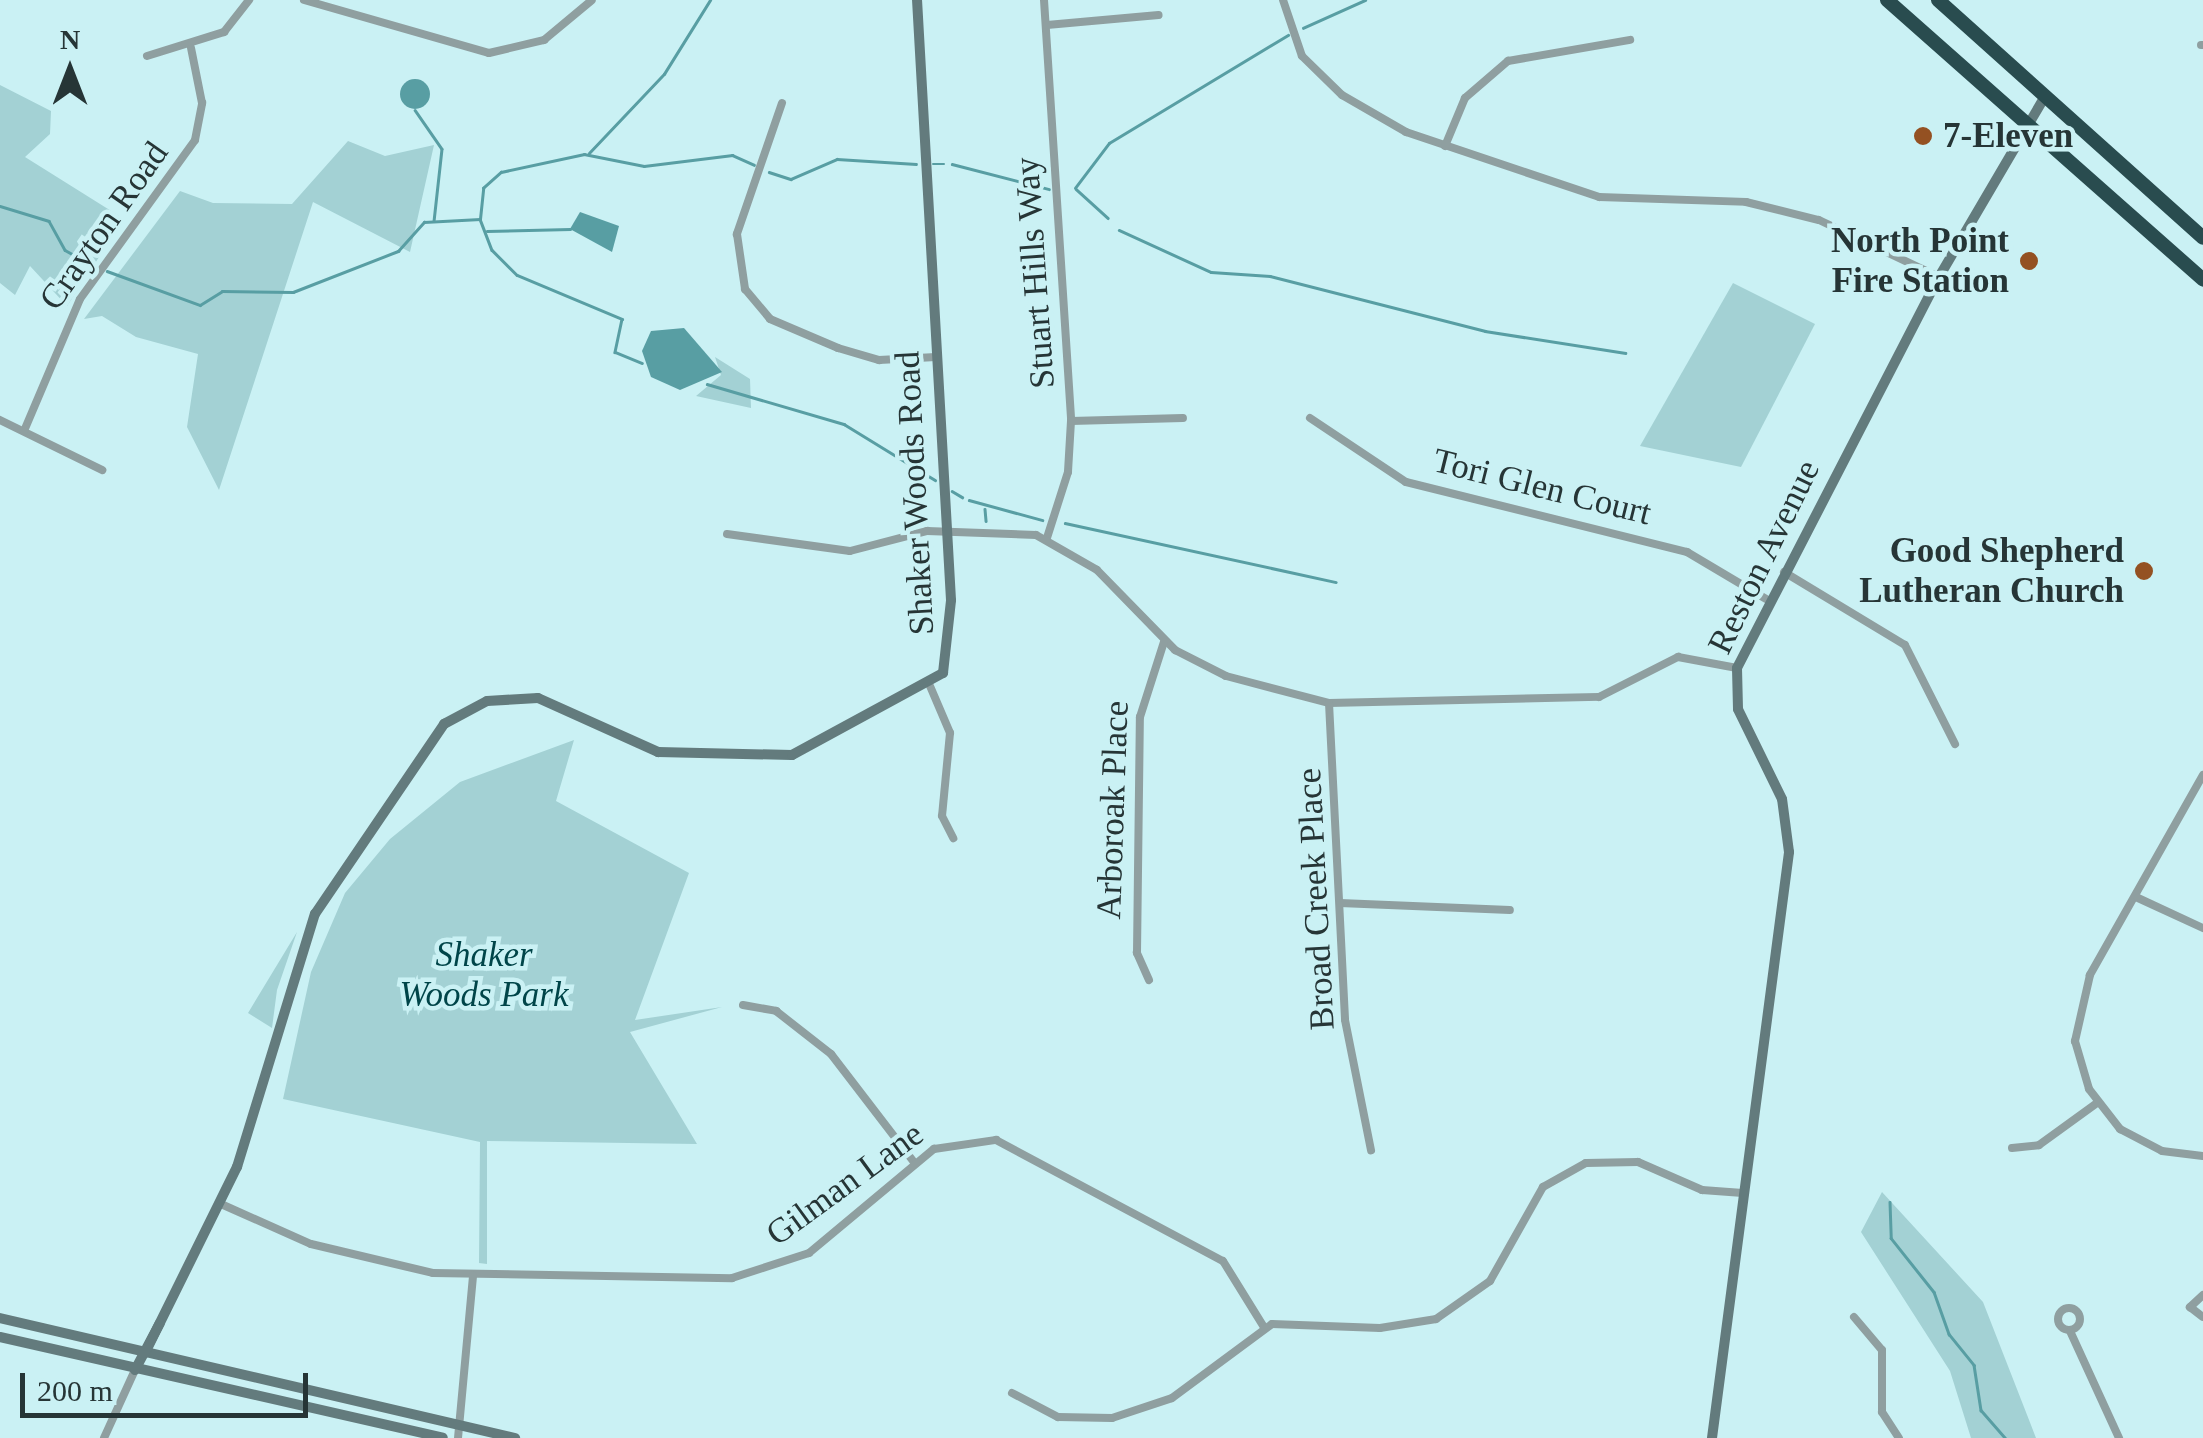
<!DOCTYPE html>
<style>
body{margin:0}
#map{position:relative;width:2203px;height:1438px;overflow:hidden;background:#caf1f4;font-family:"Times New Roman",serif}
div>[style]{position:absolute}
.green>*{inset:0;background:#a3d1d4}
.water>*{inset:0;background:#589ea3}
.round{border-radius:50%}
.stream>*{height:2.5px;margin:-1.25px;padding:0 1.25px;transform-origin:1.25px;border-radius:1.25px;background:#589ea3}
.street>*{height:8px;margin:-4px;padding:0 4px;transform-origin:4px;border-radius:4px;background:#8f9fa0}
.street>.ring{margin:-4px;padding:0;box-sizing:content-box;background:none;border:8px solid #8f9fa0;border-radius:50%}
.secondary>*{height:10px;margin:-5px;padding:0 5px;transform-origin:5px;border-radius:5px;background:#637b7d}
.highway>*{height:14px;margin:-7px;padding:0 7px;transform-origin:7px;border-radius:7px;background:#294c4f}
.dots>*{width:28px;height:28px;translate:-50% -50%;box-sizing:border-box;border:5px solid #caf1f4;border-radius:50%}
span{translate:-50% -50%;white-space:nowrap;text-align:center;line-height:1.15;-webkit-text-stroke:9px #caf1f4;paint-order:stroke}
.poi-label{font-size:35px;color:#263536;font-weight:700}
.left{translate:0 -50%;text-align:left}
.right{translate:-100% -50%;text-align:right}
.street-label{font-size:35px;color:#263536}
.park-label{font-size:35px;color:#004549;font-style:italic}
.north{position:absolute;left:20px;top:20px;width:100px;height:100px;-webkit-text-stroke:8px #caf1f4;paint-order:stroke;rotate:0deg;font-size:28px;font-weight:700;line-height:40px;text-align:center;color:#263536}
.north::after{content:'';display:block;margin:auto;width:35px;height:45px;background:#263536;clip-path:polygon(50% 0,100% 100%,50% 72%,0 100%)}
.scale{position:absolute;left:20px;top:1373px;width:288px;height:45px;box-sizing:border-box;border:5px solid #263536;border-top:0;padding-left:12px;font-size:30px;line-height:35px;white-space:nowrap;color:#263536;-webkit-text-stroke:8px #caf1f4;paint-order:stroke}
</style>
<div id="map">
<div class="green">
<div style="clip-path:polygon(0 85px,51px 111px,50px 134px,25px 157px,124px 219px,67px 306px,30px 266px,15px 295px,0 283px)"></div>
<div style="clip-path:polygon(348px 141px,385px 156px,434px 145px,410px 252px,313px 202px,219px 490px,187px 427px,198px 354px,136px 337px,102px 316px,84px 319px,180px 191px,213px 203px,292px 204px)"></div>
<div style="clip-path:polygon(1733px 283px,1815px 324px,1741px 467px,1640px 446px)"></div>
<div style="clip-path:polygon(715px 357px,750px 379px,751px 408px,696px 396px,721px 375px)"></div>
<div style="clip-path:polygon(574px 740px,556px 801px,689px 873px,635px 1020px,722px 1007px,630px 1032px,697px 1144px,487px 1141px,487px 1264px,479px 1263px,480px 1142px,283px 1099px,311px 972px,345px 893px,390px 839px,460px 782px)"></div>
<div style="clip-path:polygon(297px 932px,277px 990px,272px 1028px,248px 1013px)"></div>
<div style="clip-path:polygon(1882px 1192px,1983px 1302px,2036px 1438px,1971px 1438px,1950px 1371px,1861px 1232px)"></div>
</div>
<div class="water">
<div class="round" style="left:400px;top:79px;width:30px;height:30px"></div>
<div style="clip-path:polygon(580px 212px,619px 226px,612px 252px,570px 229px)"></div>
<div style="clip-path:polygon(684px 328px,722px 372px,680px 390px,651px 377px,642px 351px,651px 331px)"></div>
</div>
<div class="stream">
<div style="left:1303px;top:28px;width:68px;rotate:-24.3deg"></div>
<div style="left:415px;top:110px;width:47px;rotate:55.3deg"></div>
<div style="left:442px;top:149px;width:72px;rotate:96.3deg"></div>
<div style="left:589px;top:153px;width:109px;rotate:-46.5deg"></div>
<div style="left:664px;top:74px;width:87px;rotate:-58.1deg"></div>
<div style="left:933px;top:164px;width:11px"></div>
<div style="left:952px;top:164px;width:100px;rotate:14.5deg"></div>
<div style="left:769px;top:172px;width:23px;rotate:18deg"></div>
<div style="left:791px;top:179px;width:50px;rotate:-23.5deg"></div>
<div style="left:837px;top:159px;width:79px;rotate:3.6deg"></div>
<div style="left:1075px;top:188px;width:56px;rotate:-52.9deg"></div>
<div style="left:1109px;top:143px;width:209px;rotate:-31.1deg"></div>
<div style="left:1076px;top:189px;width:43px;rotate:42.2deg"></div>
<div style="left:0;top:206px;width:51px;rotate:17deg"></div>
<div style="left:49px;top:221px;width:33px;rotate:61deg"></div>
<div style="left:65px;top:250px;width:31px;rotate:29deg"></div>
<div style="left:480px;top:219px;width:33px;rotate:69deg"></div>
<div style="left:492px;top:250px;width:35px;rotate:45deg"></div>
<div style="left:517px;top:275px;width:114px;rotate:22.7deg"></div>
<div style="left:622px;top:319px;width:34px;rotate:102deg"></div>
<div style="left:615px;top:352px;width:29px;rotate:22deg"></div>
<div style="left:1119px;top:230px;width:101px;rotate:24.5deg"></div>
<div style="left:1211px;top:272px;width:59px;rotate:3.9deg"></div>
<div style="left:1270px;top:276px;width:222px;rotate:14.3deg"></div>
<div style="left:1485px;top:331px;width:142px;rotate:8.9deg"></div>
<div style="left:487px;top:231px;width:83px;rotate:-1.4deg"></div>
<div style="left:107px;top:271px;width:99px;rotate:20.1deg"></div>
<div style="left:200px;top:305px;width:26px;rotate:-32deg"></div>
<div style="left:222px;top:291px;width:71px;rotate:0.8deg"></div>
<div style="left:293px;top:292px;width:113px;rotate:-21.3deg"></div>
<div style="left:398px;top:251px;width:39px;rotate:-48deg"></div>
<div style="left:424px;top:222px;width:56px;rotate:-3.1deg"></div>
<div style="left:480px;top:219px;width:31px;rotate:-84deg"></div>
<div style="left:483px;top:188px;width:24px;rotate:-42deg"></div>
<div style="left:501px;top:172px;width:85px;rotate:-12.2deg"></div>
<div style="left:584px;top:154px;width:61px;rotate:11.3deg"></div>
<div style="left:644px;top:166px;width:89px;rotate:-7.1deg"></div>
<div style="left:732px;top:155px;width:24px;rotate:24deg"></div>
<div style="left:707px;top:384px;width:143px;rotate:16.3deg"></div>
<div style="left:844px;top:424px;width:107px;rotate:31.6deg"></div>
<div style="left:952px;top:491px;width:12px;rotate:31deg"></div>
<div style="left:969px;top:500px;width:76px;rotate:15.3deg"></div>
<div style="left:985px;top:509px;width:12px;rotate:85deg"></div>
<div style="left:1065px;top:523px;width:277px;rotate:12.3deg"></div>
<div style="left:1890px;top:1202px;width:36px;rotate:88deg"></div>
<div style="left:1891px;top:1238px;width:69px;rotate:51.5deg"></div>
<div style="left:1934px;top:1292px;width:45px;rotate:70.3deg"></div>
<div style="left:1949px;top:1334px;width:40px;rotate:51deg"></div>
<div style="left:1974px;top:1365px;width:46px;rotate:81.2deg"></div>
<div style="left:1981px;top:1410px;width:37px;rotate:49deg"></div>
</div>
<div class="street">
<div style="left:304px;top:0;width:192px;rotate:16deg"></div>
<div style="left:489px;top:53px;width:57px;rotate:-13.3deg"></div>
<div style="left:544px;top:40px;width:62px;rotate:-39.8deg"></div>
<div style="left:1044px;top:0;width:422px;rotate:86.3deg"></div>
<div style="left:1071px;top:421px;width:51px;rotate:93.4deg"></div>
<div style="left:1068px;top:472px;width:69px;rotate:107.7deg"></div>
<div style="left:1283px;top:0;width:59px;rotate:71.3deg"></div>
<div style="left:1302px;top:56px;width:56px;rotate:44.3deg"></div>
<div style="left:1342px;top:95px;width:74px;rotate:30deg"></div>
<div style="left:1406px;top:132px;width:204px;rotate:18.6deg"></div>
<div style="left:1599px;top:197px;width:147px;rotate:1.9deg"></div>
<div style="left:1746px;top:202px;width:75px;rotate:13.9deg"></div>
<div style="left:1819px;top:220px;width:133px;rotate:25.4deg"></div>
<div style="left:1047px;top:25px;width:112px;rotate:-5.1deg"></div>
<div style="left:2201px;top:45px;width:2px"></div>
<div style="left:147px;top:56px;width:81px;rotate:-17.3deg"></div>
<div style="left:224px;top:32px;width:41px;rotate:-52deg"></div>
<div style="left:782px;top:103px;width:139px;rotate:109deg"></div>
<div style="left:737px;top:234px;width:56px;rotate:81.7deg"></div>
<div style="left:745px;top:289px;width:39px;rotate:50deg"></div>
<div style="left:770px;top:319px;width:74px;rotate:23.1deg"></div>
<div style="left:838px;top:348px;width:43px;rotate:16.3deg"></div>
<div style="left:879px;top:360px;width:57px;rotate:-3deg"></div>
<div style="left:1445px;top:146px;width:52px;rotate:-67.4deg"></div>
<div style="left:1465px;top:98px;width:57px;rotate:-40.7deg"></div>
<div style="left:1508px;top:61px;width:124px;rotate:-9.8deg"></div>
<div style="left:1310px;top:418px;width:115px;rotate:33.7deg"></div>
<div style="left:1406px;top:482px;width:290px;rotate:14deg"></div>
<div style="left:1687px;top:552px;width:92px;rotate:30.7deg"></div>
<div style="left:0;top:420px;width:114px;rotate:26.1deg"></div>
<div style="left:1071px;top:421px;width:112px;rotate:-1.5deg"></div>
<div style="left:24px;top:431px;width:143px;rotate:-67deg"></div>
<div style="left:80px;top:299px;width:196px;rotate:-54.1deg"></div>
<div style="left:195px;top:140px;width:38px;rotate:-79deg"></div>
<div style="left:202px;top:103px;width:56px;rotate:-101.3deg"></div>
<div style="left:727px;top:534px;width:124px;rotate:7.9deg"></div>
<div style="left:850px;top:551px;width:80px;rotate:-14.6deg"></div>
<div style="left:927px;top:531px;width:109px;rotate:2.1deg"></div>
<div style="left:1036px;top:535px;width:70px;rotate:29.8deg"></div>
<div style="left:1097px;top:570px;width:112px;rotate:45.7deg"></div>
<div style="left:1175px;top:650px;width:57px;rotate:27deg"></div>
<div style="left:1226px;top:676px;width:106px;rotate:14.7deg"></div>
<div style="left:1329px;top:703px;width:270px;rotate:-1.3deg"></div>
<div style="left:1599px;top:697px;width:89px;rotate:-26.9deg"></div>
<div style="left:1678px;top:657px;width:60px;rotate:10.6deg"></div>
<div style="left:1784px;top:572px;width:141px;rotate:31.1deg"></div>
<div style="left:1905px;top:645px;width:111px;rotate:63.2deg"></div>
<div style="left:930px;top:686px;width:51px;rotate:66.9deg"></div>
<div style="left:950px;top:733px;width:83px;rotate:95.5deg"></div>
<div style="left:942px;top:816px;width:25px;rotate:63deg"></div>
<div style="left:1329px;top:703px;width:317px;rotate:87.1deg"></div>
<div style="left:1345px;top:1020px;width:133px;rotate:78.7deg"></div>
<div style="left:2203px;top:775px;width:230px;rotate:119.5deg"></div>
<div style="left:2090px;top:975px;width:68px;rotate:102.8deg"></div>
<div style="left:2075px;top:1041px;width:50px;rotate:73.7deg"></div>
<div style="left:2089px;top:1089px;width:51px;rotate:52.2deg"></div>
<div style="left:2120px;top:1129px;width:47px;rotate:27.6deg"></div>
<div style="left:2162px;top:1151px;width:41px;rotate:7deg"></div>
<div style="left:2138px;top:898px;width:72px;rotate:24.8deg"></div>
<div style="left:1340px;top:903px;width:170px;rotate:2.4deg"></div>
<div style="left:1149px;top:980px;width:30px;rotate:-114deg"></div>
<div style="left:1137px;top:953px;width:236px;rotate:-89.3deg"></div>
<div style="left:1140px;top:717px;width:79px;rotate:-72.3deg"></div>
<div style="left:743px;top:1005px;width:34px;rotate:10deg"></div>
<div style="left:776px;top:1011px;width:70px;rotate:38deg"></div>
<div style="left:831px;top:1054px;width:135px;rotate:52.5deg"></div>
<div style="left:2012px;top:1148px;width:27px;rotate:-6deg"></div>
<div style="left:2039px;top:1145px;width:72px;rotate:-35.9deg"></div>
<div style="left:221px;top:1204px;width:98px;rotate:24deg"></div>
<div style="left:311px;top:1244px;width:125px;rotate:13.4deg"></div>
<div style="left:433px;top:1273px;width:299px;rotate:1deg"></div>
<div style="left:732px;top:1278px;width:81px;rotate:-18deg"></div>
<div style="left:809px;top:1253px;width:163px;rotate:-39.8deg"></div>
<div style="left:934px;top:1149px;width:63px;rotate:-8.3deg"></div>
<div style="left:996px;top:1140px;width:257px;rotate:28.1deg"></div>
<div style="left:1223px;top:1261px;width:78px;rotate:58.2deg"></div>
<div style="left:2203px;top:1295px;width:18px;rotate:137deg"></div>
<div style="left:2190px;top:1307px;width:16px;rotate:38deg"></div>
<div class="ring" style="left:2058px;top:1308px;width:14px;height:14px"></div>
<div style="left:1854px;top:1317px;width:43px;rotate:49.7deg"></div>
<div style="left:1882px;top:1350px;width:62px;rotate:90deg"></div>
<div style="left:1882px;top:1412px;width:31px;rotate:57deg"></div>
<div style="left:2070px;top:1331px;width:118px;rotate:65.4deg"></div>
<div style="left:1012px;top:1393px;width:52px;rotate:27.6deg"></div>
<div style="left:1058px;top:1417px;width:54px;rotate:1.1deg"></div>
<div style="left:1112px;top:1418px;width:63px;rotate:-18.4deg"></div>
<div style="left:1172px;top:1398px;width:124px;rotate:-36.5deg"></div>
<div style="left:1272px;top:1324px;width:108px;rotate:2.1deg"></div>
<div style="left:1380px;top:1328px;width:57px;rotate:-9.1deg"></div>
<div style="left:1436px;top:1319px;width:66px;rotate:-35.1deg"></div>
<div style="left:1490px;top:1281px;width:108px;rotate:-60.6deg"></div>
<div style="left:1543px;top:1187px;width:49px;rotate:-29.2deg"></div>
<div style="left:1586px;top:1163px;width:52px;rotate:-1.1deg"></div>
<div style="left:1638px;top:1162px;width:70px;rotate:23.6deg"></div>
<div style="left:1702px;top:1190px;width:41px;rotate:4.2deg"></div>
<div style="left:104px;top:1438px;width:75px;rotate:-65.5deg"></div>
<div style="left:458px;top:1438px;width:163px;rotate:-84.7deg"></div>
</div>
<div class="secondary">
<div style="left:0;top:1318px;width:529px;rotate:13.12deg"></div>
<div style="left:0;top:1337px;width:454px;rotate:12.8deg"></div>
<div style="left:145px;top:1353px;width:208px;rotate:-63.7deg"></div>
<div style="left:237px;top:1167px;width:265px;rotate:-72.9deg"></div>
<div style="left:315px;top:914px;width:230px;rotate:-55.8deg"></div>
<div style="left:444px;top:724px;width:49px;rotate:-28.1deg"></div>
<div style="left:487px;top:701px;width:51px;rotate:-3.4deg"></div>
<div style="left:538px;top:698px;width:132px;rotate:24.2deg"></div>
<div style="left:658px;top:752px;width:134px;rotate:1.3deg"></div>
<div style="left:792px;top:755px;width:172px;rotate:-28.5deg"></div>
<div style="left:943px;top:673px;width:73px;rotate:-83.7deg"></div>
<div style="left:951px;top:600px;width:601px;rotate:-93.24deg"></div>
<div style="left:135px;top:1370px;width:53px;rotate:-62deg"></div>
<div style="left:1712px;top:1438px;width:591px;rotate:-82.51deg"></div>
<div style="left:1789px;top:852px;width:53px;rotate:-97.5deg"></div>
<div style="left:1782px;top:799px;width:100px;rotate:-116.1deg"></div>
<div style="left:1738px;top:709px;width:41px;rotate:-91.4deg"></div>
<div style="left:1737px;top:668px;width:440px;rotate:-62.7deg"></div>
<div style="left:1939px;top:277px;width:210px;rotate:-59.6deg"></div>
</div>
<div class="highway">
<div style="left:1887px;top:0;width:422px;rotate:41.5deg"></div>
<div style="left:1938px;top:0;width:356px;rotate:41.9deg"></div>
</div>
<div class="dots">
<div style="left:1923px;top:136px;background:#945122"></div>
<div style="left:2029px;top:261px;background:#945122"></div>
<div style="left:2144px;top:571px;background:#945122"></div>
</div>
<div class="poi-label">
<span class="left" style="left:1943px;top:136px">7-Eleven</span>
<span class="right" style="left:2009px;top:261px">North Point<br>Fire Station</span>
<span class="right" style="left:2124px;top:571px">Good Shepherd<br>Lutheran Church</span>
</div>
<div class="street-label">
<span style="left:104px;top:226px;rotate:-55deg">Crayton Road</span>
<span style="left:1035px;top:273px;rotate:-94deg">Stuart Hills Way</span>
<span style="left:1542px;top:487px;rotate:14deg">Tori Glen Court</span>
<span style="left:915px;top:493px;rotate:-93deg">Shaker Woods Road</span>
<span style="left:1764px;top:557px;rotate:-64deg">Reston Avenue</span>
<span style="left:1113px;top:810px;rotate:-88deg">Arboroak Place</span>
<span style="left:1316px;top:899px;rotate:-93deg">Broad Creek Place</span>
<span style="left:845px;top:1184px;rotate:-36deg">Gilman Lane</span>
</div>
<div class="park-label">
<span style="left:484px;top:975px">Shaker<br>Woods Park</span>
</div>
<div class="north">N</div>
<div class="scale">200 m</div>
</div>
